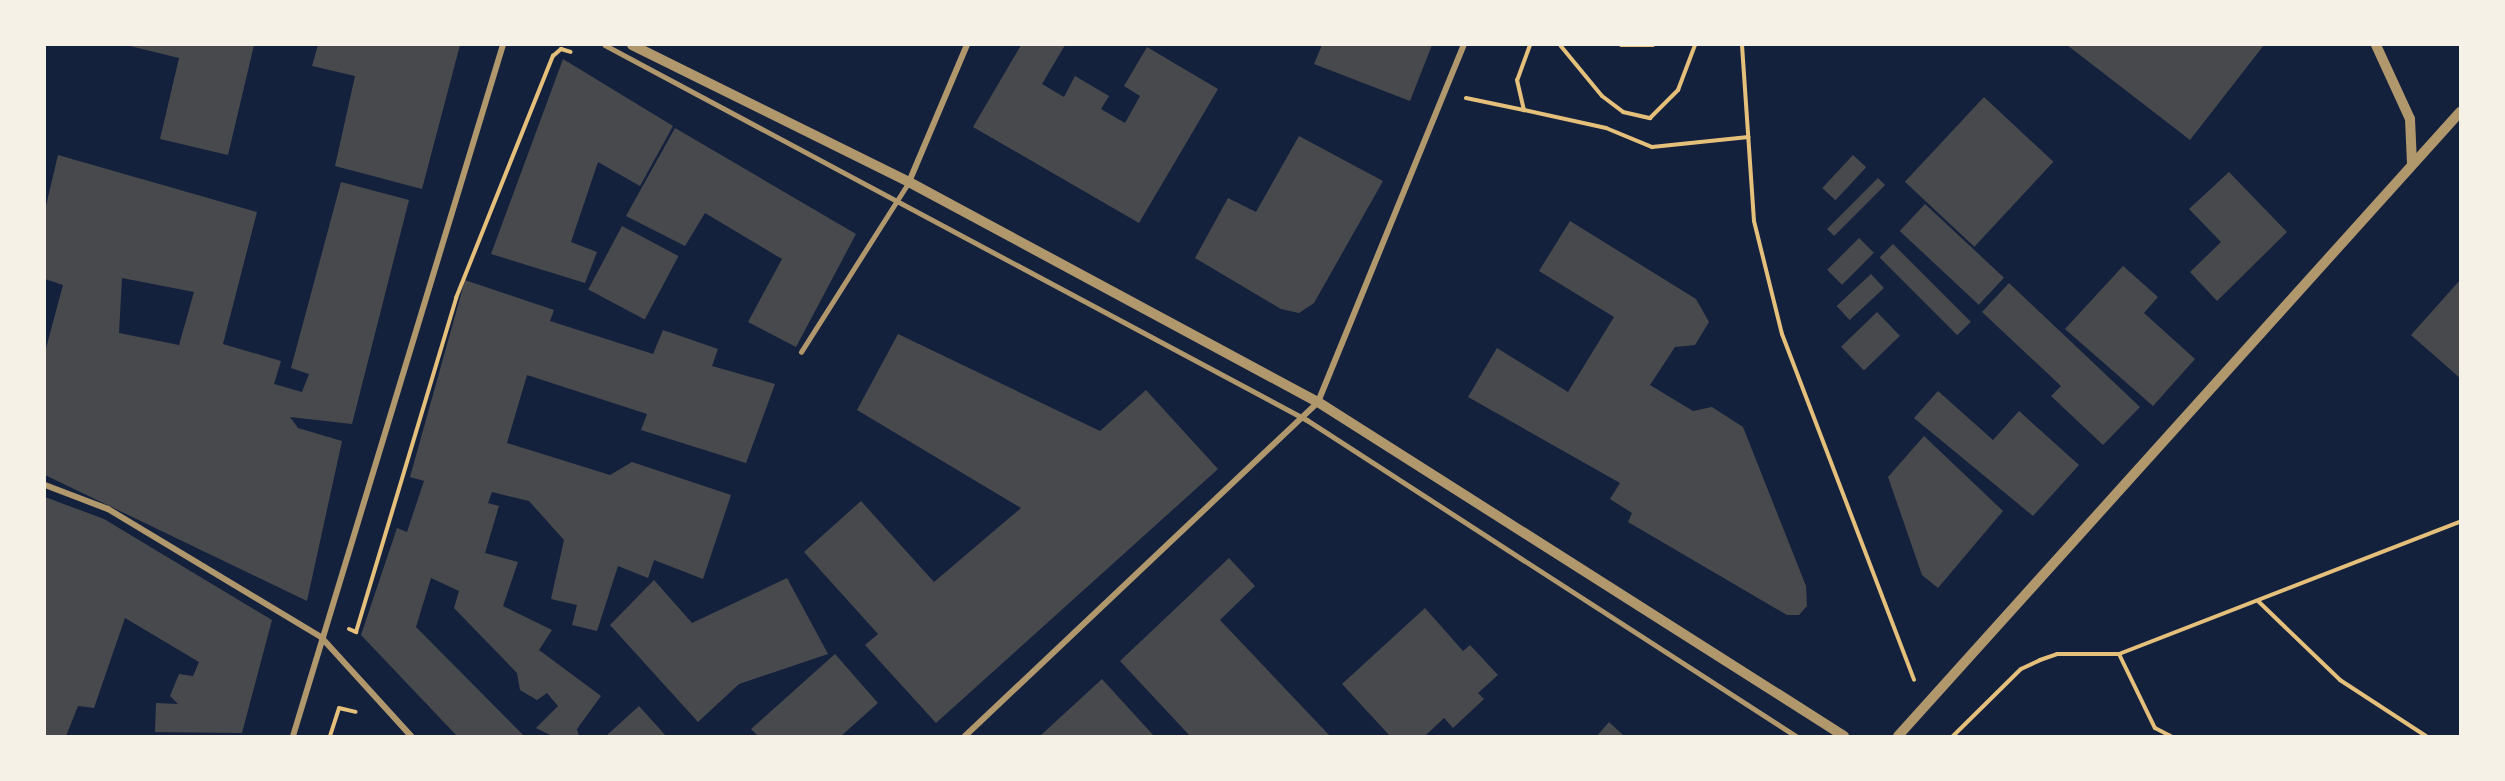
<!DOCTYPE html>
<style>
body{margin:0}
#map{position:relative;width:2505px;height:781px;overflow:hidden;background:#14213d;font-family:Signika,sans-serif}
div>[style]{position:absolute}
.building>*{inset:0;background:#48494c;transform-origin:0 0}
.path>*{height:4px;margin:-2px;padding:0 2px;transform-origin:2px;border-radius:2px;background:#e5c07b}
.service>*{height:4.5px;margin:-2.25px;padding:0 2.25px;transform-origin:2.25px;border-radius:2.25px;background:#b1986c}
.minor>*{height:6px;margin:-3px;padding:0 3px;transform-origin:3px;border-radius:3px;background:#b1986c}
.tertiary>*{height:10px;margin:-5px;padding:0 5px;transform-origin:5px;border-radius:5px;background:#b1986c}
span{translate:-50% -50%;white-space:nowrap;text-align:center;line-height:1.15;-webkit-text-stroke:4.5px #f6f1e7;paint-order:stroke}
.frame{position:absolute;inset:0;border:46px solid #f6f1e7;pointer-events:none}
</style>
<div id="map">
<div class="building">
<div style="clip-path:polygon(126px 45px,254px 45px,228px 155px,160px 139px,179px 58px)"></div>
<div style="clip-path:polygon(318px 45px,460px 45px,422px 189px,335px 166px,355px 76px,312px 66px)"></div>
<div style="clip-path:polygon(1021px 45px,1065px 45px,1042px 84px,1064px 97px,1075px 76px,1109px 96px,1101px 109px,1125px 123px,1140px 96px,1124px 86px,1147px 47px,1218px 89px,1139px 223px,973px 127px)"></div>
<div style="clip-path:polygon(1322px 45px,1432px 45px,1410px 101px,1314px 64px)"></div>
<div style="clip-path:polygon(2067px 45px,2264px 45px,2190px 140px)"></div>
<div style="clip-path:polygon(563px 59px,673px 126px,640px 186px,598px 162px,571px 242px,597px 252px,585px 283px,491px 254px)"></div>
<div style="left:1984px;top:97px;width:95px;height:116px;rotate:43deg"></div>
<div style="clip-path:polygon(675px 128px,856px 234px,796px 347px,748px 322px,782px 259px,705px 213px,685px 246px,626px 216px)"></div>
<div style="clip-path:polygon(1299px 136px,1383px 181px,1314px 303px,1299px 313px,1281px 309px,1195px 258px,1228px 198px,1256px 212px)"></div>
<div style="clip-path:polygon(evenodd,58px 155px,257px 212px,223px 344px,281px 361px,274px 384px,302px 392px,309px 374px,291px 368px,341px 182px,409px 200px,352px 424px,290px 417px,298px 428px,342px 441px,307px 601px,45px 475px,45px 352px,63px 285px,45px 279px,45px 210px,58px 155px,122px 278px,194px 292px,179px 345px,119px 333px,122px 278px)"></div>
<div style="left:1853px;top:155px;width:18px;height:45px;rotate:43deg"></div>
<div style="clip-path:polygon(2229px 172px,2287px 232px,2217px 301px,2190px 272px,2221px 242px,2189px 209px)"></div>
<div style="left:1878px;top:178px;width:10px;height:72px;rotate:45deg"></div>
<div style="left:1925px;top:204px;width:108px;height:37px;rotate:43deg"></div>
<div style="clip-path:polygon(1570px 221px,1696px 299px,1709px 322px,1695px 345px,1675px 347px,1650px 385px,1693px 411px,1712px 407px,1743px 427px,1806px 586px,1807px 606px,1799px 615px,1787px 615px,1628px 522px,1632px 513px,1610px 499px,1620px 483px,1468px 397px,1497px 348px,1568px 392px,1614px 317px,1539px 271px)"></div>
<div style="left:622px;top:226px;width:64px;height:72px;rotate:28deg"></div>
<div style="left:1859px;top:238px;width:21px;height:45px;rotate:45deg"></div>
<div style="left:1893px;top:244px;width:110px;height:19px;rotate:45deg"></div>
<div style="clip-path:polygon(2123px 266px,2158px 297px,2144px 313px,2195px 359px,2153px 406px,2065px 329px)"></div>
<div style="left:1871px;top:274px;width:19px;height:47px;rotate:47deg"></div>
<div style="clip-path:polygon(465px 280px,554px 310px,550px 321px,653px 354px,663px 330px,718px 349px,712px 366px,775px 384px,746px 463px,641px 430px,647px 414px,527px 375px,507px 443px,610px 475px,632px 462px,731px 495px,703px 579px,654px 560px,648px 578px,618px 566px,597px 631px,572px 625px,577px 605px,551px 599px,564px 540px,529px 501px,492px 492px,488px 503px,499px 506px,485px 553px,518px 562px,503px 606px,552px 630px,539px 650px,601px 696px,577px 729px,579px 736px,552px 736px,536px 728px,558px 706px,547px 693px,537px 700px,520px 690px,517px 673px,454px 608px,459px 591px,431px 578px,416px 627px,524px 736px,457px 736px,361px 635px,397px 528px,407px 532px,424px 481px,410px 477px)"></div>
<div style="clip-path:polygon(2460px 280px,2460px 378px,2411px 335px)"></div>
<div style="clip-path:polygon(2009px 283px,2140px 407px,2103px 445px,2051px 396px,2061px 386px,1982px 312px)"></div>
<div style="left:1877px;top:312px;width:33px;height:50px;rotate:46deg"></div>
<div style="clip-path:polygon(898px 334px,1100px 431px,1146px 390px,1218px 469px,936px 723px,865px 645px,878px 634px,804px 552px,861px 501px,934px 582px,1021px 508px,857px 410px)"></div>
<div style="clip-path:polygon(1938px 391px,1993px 440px,2019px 411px,2079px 465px,2033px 516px,1914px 418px)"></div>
<div style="clip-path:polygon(1924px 436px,2003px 511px,1938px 588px,1922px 575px,1888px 477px)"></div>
<div style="clip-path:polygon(45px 497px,104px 519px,272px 620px,242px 733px,155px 732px,156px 703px,178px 704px,170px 696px,179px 674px,193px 676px,199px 662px,125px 618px,94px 708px,78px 706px,66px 736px,45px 736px)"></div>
<div style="clip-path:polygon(1229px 558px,1255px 586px,1220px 620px,1330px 736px,1190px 736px,1120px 661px)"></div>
<div style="clip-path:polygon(787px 578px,828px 654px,739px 684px,698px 722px,610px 625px,654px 580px,692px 623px)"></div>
<div style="clip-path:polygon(1425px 608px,1463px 651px,1470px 645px,1498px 675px,1478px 693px,1484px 699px,1453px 728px,1444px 718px,1425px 736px,1390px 736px,1342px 684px)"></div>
<div style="clip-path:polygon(835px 654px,878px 703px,841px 736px,758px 736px,751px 729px)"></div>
<div style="clip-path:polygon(1102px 679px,1154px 736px,1040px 736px)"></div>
<div style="clip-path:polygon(639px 706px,666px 736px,606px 736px)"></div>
<div style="clip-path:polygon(1609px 722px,1624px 736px,1597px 736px)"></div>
</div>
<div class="path">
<div style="left:1530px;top:45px;width:37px;rotate:110deg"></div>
<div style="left:1517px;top:80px;width:31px;rotate:77deg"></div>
<div style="left:1524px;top:110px;width:84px;rotate:12.4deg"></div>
<div style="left:1606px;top:128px;width:50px;rotate:22.4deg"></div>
<div style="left:1652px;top:147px;width:97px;rotate:-5.9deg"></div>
<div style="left:1560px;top:45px;width:66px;rotate:50.5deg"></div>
<div style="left:1602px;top:96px;width:26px;rotate:37deg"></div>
<div style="left:1623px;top:112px;width:28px;rotate:13deg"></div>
<div style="left:1650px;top:118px;width:40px;rotate:-45deg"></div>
<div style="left:1678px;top:90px;width:48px;rotate:-69.3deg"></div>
<div style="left:1621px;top:45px;width:32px"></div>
<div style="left:1742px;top:45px;width:176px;rotate:86.1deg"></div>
<div style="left:1754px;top:221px;width:116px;rotate:76.1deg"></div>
<div style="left:1782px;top:334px;width:370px;rotate:69.1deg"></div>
<div style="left:1466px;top:98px;width:59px;rotate:11.7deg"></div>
<div style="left:2258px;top:601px;width:114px;rotate:43.9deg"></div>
<div style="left:2340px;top:680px;width:103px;rotate:33.1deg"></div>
<div style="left:349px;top:629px;width:8px;rotate:23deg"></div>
<div style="left:356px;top:632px;width:349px;rotate:-73.3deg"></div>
<div style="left:456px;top:298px;width:261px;rotate:-68.2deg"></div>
<div style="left:553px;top:56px;width:11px;rotate:-41deg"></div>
<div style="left:561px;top:49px;width:10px;rotate:17deg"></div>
<div style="left:2119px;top:654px;width:82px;rotate:64.1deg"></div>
<div style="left:2155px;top:728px;width:18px;rotate:27deg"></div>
<div style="left:330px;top:736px;width:29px;rotate:-72deg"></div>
<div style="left:339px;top:708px;width:17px;rotate:13deg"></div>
<div style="left:1953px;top:736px;width:95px;rotate:-44.6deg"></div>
<div style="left:2021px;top:669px;width:21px;rotate:-25deg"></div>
<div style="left:2040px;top:660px;width:18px;rotate:-19deg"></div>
<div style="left:2057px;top:654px;width:62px"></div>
<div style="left:2119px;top:654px;width:366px;rotate:-21.2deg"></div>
</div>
<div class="service">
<div style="left:605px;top:45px;width:796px;rotate:28.11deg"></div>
<div style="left:1307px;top:420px;width:582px;rotate:32.87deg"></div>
<div style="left:801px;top:352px;width:201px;rotate:-57.6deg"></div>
</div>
<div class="minor">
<div style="left:909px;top:182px;width:149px;rotate:-67.1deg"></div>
<div style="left:45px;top:485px;width:67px;rotate:20.9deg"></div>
<div style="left:108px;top:509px;width:249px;rotate:31deg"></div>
<div style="left:321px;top:637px;width:134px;rotate:47.7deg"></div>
<div style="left:293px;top:736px;width:722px;rotate:-73.1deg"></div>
<div style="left:965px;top:736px;width:486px;rotate:-43.4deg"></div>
<div style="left:1318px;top:402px;width:386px;rotate:-67.8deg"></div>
</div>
<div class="tertiary">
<div style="left:632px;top:45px;width:309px;rotate:26.3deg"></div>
<div style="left:909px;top:182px;width:464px;rotate:28.3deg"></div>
<div style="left:1318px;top:402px;width:623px;rotate:32.41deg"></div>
<div style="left:2376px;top:45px;width:81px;rotate:65.3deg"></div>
<div style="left:2410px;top:119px;width:44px;rotate:87.4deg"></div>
<div style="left:1898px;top:736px;width:840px;rotate:-47.99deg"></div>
</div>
<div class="frame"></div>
</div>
